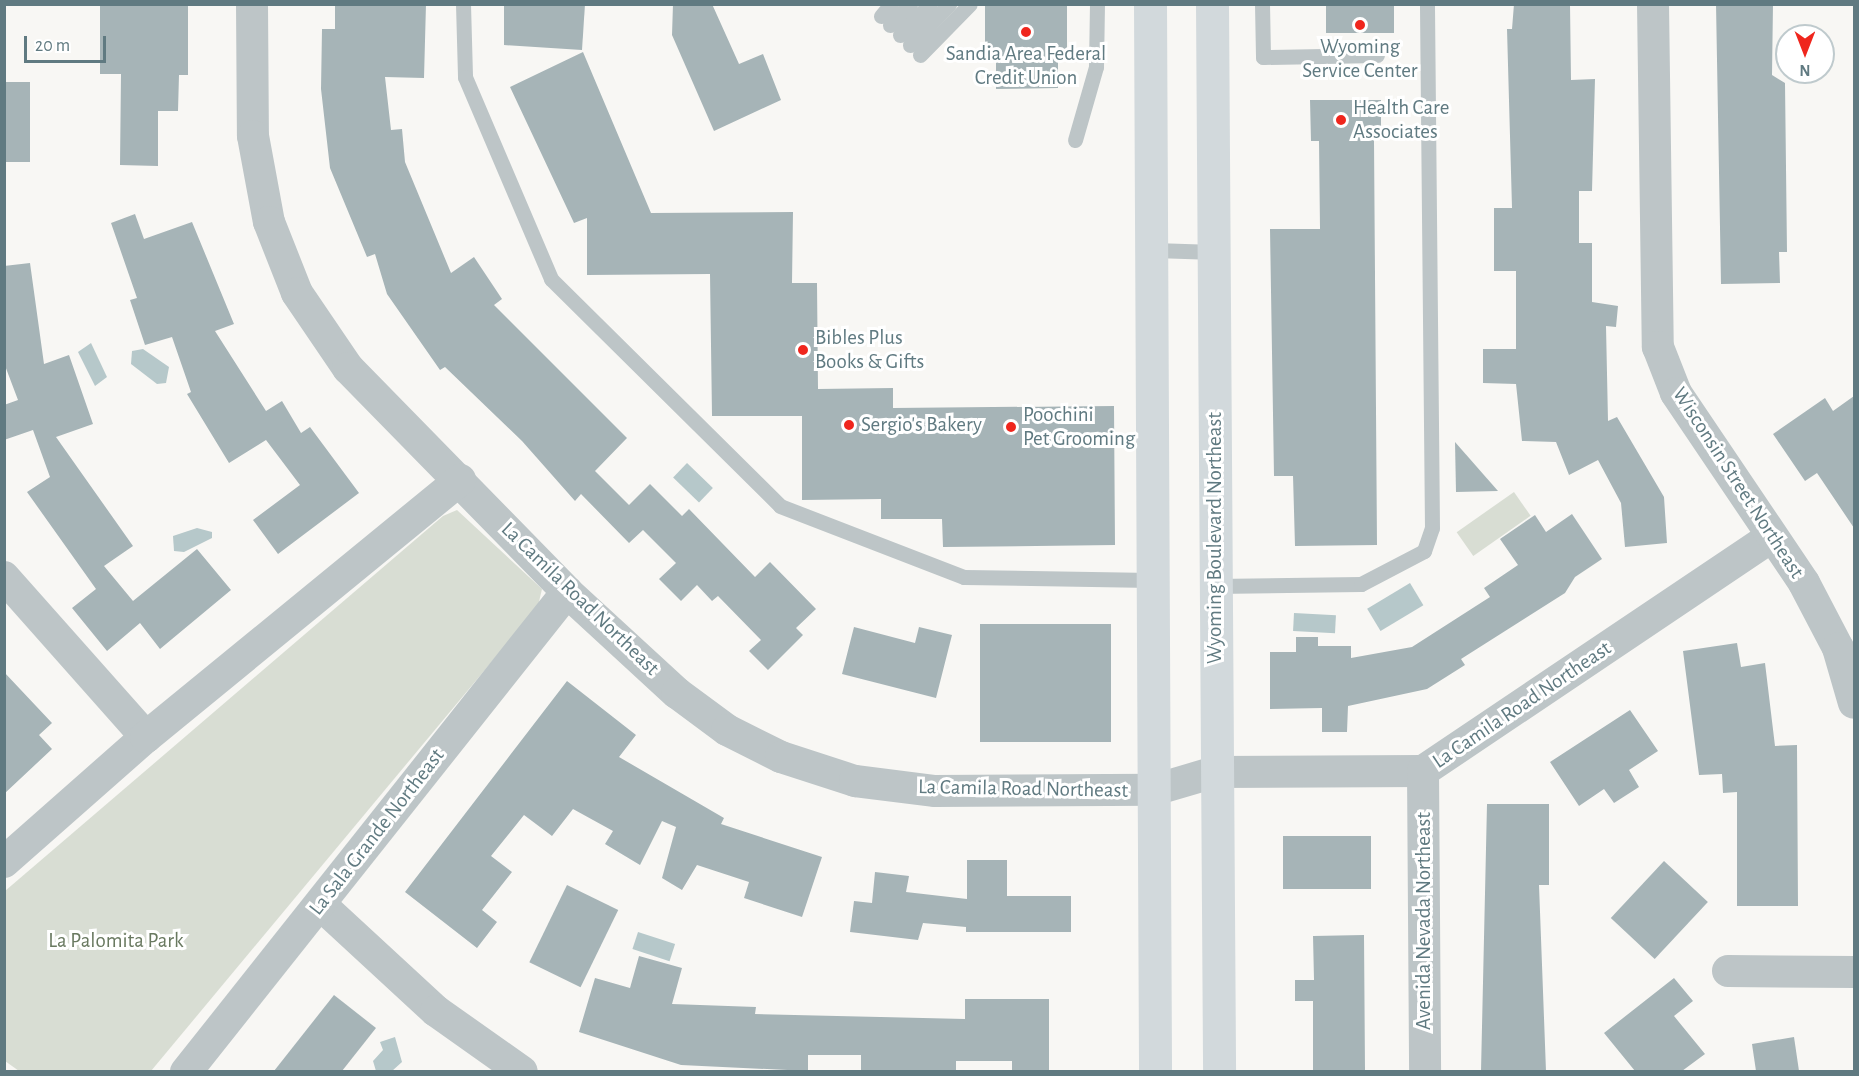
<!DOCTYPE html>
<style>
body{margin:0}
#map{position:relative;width:1859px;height:1076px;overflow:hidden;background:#f8f7f4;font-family:"Alegreya Sans",sans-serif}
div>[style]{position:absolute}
.green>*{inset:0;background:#d8ddd3;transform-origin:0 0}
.water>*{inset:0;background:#b6c8ca;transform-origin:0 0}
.building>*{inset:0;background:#a6b4b7;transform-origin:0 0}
.service>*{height:15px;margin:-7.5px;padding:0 7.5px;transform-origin:7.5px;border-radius:7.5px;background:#bdc5c7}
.minor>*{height:32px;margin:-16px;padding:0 16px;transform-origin:16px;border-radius:16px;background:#bdc5c7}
.secondary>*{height:33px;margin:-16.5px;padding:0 16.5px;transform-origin:16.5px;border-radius:16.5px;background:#d2d9dc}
.dots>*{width:16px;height:16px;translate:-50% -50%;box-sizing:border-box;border:3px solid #fff;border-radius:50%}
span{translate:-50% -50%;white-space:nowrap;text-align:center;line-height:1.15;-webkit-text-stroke:6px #fff;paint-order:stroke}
.poi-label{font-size:21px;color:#607a81}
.left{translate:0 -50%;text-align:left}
.street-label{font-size:21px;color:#607a81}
.park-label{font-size:21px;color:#697960}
.frame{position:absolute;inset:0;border:6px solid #607a81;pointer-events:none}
.north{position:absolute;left:1775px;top:24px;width:60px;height:60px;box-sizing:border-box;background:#fff;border:2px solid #bfcacd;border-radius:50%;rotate:180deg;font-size:16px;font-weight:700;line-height:24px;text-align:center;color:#607a81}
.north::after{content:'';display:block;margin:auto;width:21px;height:27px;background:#ef261d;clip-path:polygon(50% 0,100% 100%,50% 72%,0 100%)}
.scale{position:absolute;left:24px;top:36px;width:82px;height:27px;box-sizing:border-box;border:3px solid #607a81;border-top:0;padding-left:8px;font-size:18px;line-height:21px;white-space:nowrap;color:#607a81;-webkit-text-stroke:4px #fff;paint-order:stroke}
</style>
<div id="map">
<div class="green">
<div style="left:1514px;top:492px;width:29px;height:70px;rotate:55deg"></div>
<div style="clip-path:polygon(457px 510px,542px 589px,538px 606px,151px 1071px,19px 1071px,5px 1061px,5px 891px,443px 516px)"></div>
</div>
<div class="water">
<div style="clip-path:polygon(91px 343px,107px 377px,95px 386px,78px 352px)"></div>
<div style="clip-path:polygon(143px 349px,169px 367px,166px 383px,157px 384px,131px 364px,132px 351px)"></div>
<div style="left:687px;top:463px;width:36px;height:20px;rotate:44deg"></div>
<div style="clip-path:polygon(197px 528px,212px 532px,212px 538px,184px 552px,174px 551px,173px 536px)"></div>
<div style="left:1410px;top:583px;width:26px;height:50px;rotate:59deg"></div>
<div style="left:1294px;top:613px;width:42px;height:18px;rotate:3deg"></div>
<div style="left:638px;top:932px;width:39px;height:18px;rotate:18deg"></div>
<div style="clip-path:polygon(395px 1037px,402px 1062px,392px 1071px,376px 1071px,373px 1061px,383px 1050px,380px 1042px)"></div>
</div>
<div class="building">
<div style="clip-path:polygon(100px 4px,188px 4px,188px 75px,179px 75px,178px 111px,158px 111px,158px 166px,120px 165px,121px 74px,100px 74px)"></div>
<div style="clip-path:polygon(335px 4px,426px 4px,424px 78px,385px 77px,391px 130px,402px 129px,405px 162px,451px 273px,474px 257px,502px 299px,494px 305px,627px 438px,595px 471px,629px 505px,650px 484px,682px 516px,689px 509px,755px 577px,770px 562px,816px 609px,796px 628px,803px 635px,768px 670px,749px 651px,761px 640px,718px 596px,712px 601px,697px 585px,681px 601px,659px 579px,676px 563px,643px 530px,629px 543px,581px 494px,575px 501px,522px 441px,445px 367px,440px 370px,387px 294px,375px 254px,367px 257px,330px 168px,321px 89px,322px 29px,335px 29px)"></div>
<div style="clip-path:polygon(504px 4px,585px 4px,582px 50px,504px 45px)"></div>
<div style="clip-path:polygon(673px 4px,712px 4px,739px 64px,763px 54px,781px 100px,714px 131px,672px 35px)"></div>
<div style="clip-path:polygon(985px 4px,1067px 4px,1067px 61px,1058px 61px,1058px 88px,996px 89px,996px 60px,985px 60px)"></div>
<div style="left:1326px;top:4px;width:68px;height:29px"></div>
<div style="clip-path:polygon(1514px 4px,1570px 4px,1571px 80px,1595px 79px,1592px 191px,1579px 191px,1579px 243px,1592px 243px,1592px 302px,1618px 306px,1616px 327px,1606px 326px,1608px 421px,1617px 417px,1664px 497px,1667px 543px,1625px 547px,1621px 503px,1598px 460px,1569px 475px,1556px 442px,1522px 441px,1516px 384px,1483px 383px,1483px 349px,1516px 349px,1516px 271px,1494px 271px,1494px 208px,1512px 208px,1507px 29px,1512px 29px)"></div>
<div style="clip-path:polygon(1716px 4px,1773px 4px,1772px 75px,1785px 83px,1787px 252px,1779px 252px,1780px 283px,1721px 284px)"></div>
<div style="clip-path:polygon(583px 52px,651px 213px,793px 212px,792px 283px,817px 283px,818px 389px,893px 388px,893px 408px,1114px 406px,1115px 545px,943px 547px,942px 519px,881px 519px,881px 499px,802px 500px,802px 416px,712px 416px,710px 274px,587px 275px,587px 218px,574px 223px,510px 87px)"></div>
<div style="left:4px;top:82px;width:26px;height:80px"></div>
<div style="clip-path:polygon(1310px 100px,1381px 100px,1381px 140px,1374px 140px,1377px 545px,1295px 546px,1293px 476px,1274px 476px,1270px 229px,1320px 229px,1319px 141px,1311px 141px)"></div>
<div style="clip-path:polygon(135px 214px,144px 239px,192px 222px,234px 324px,215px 331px,266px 411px,282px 401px,301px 433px,310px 427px,359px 493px,278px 554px,253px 520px,300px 485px,266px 440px,229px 463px,187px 394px,191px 392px,172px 337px,145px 345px,130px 300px,137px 298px,111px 223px)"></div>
<div style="clip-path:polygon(30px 263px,44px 364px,69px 355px,93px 424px,56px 437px,133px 546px,104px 566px,133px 601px,197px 549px,231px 590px,160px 649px,140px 623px,107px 651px,72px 608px,96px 589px,27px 492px,50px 477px,33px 430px,4px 440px,4px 405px,18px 400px,4px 363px,4px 266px)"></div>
<div style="clip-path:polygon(1854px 396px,1854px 528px,1817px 473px,1805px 481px,1773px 434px,1825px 398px,1833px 411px)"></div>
<div style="clip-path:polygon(1455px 442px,1498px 491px,1456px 492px)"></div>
<div style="clip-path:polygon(1572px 514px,1602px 559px,1575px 577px,1565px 593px,1461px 659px,1465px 665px,1427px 689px,1348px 706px,1347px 732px,1322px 732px,1322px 708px,1270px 709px,1270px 652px,1296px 652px,1296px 637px,1318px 637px,1318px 646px,1351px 646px,1351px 658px,1412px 647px,1490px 597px,1484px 588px,1518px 565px,1500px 539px,1535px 515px,1546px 532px)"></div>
<div style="left:980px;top:624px;width:131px;height:118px"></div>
<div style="clip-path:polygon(854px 627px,915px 643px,919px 627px,952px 635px,936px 698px,842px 674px)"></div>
<div style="clip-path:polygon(1737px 643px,1741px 667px,1765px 663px,1775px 746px,1797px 745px,1798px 906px,1737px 906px,1737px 792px,1723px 793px,1722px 774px,1699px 775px,1683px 651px)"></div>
<div style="clip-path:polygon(4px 672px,52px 723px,39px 735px,52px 749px,4px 794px)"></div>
<div style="clip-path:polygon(567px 681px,636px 735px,619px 757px,724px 818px,721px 824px,822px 857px,802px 917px,744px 898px,749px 882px,697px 865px,682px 890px,662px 878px,676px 827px,662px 821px,640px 865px,605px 844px,613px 831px,573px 809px,552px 836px,524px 815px,491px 856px,512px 872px,482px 910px,497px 922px,477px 948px,405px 892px)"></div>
<div style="clip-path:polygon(1630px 710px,1658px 751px,1629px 770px,1639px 787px,1614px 803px,1604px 789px,1579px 806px,1550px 762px)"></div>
<div style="clip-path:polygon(1487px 804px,1549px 804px,1549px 885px,1539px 885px,1546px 1071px,1481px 1071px)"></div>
<div style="left:1283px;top:836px;width:88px;height:53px"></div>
<div style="clip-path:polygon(967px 860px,1007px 860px,1007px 896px,1071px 896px,1071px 932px,966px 932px,966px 927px,923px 923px,918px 940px,850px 932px,854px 901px,872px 903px,875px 872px,909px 876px,906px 892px,967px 899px)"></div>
<div style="left:1664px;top:861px;width:60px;height:78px;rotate:43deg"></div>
<div style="left:567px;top:885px;width:57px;height:86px;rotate:26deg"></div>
<div style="clip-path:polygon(1364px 935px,1365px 1071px,1313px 1071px,1313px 1001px,1295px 1001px,1295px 980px,1314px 980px,1313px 936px)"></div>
<div style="clip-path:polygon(639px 956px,682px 968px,672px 1004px,756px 1007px,755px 1014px,965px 1019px,965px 999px,1049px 999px,1049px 1071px,1012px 1071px,1012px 1061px,956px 1061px,956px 1071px,861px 1071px,861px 1055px,808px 1055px,808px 1071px,681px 1065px,579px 1032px,595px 978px,630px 988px)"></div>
<div style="clip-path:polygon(1674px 978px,1693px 1001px,1674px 1016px,1705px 1054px,1682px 1071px,1635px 1071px,1604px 1033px)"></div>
<div style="clip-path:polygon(334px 995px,376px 1028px,342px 1071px,274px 1071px)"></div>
<div style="clip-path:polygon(1794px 1037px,1799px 1071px,1756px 1071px,1752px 1044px)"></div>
</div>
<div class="service">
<div style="left:463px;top:4px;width:73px;rotate:88.4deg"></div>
<div style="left:465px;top:77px;width:220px;rotate:66.9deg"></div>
<div style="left:551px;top:279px;width:322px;rotate:44.7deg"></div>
<div style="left:780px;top:506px;width:197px;rotate:21.1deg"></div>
<div style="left:964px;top:577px;width:188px;rotate:0.9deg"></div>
<div style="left:1262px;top:4px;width:53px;rotate:88.9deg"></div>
<div style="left:1263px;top:57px;width:114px;rotate:-1deg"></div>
<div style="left:881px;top:16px;width:16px;rotate:-50deg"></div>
<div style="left:890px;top:25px;width:29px;rotate:-46deg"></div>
<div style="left:900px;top:35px;width:43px;rotate:-45.9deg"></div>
<div style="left:910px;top:45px;width:57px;rotate:-46.4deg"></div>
<div style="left:920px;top:55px;width:71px;rotate:-45.6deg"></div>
<div style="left:1075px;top:140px;width:76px;rotate:-74deg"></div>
<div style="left:1096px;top:67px;width:63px;rotate:-89.1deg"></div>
<div style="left:1154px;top:250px;width:61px;rotate:1.9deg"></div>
<div style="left:1215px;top:586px;width:146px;rotate:-0.8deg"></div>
<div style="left:1361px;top:584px;width:71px;rotate:-27.6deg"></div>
<div style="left:1424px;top:551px;width:24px;rotate:-71deg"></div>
<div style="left:1432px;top:528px;width:524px;rotate:-90.55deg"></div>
</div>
<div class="minor">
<div style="left:252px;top:4px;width:132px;rotate:89.6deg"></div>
<div style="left:253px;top:136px;width:87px;rotate:79.5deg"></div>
<div style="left:269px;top:222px;width:76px;rotate:68.5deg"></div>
<div style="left:297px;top:293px;width:91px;rotate:55.8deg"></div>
<div style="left:348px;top:368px;width:313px;rotate:45.6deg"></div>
<div style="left:567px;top:592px;width:149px;rotate:42.6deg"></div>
<div style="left:677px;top:693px;width:62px;rotate:36.5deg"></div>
<div style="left:727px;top:730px;width:60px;rotate:26.6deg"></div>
<div style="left:781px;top:757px;width:78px;rotate:18deg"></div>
<div style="left:855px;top:781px;width:81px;rotate:7.1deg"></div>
<div style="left:935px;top:791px;width:219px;rotate:-0.3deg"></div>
<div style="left:1154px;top:790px;width:64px;rotate:-16.4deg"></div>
<div style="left:1215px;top:772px;width:208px;rotate:-0.3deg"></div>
<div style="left:1423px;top:771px;width:419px;rotate:-33.9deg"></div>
<div style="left:1653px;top:4px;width:343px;rotate:89.2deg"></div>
<div style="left:1658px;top:347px;width:49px;rotate:68.6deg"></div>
<div style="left:1676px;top:393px;width:229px;rotate:56deg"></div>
<div style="left:1804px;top:583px;width:73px;rotate:62.4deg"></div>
<div style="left:1838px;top:648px;width:57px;rotate:73.8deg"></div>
<div style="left:4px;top:577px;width:214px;rotate:48.4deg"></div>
<div style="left:1423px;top:771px;width:301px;rotate:89.6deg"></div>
<div style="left:4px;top:862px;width:189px;rotate:-41.4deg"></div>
<div style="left:146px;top:737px;width:406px;rotate:-39.3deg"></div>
<div style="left:321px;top:905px;width:156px;rotate:42.7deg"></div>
<div style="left:436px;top:1011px;width:105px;rotate:35.3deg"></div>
<div style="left:1728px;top:971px;width:126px;rotate:0.5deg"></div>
<div style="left:186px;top:1072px;width:613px;rotate:-51.56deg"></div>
</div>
<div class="secondary">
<div style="left:1150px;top:4px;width:1068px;rotate:89.73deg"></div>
<div style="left:1212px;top:4px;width:1068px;rotate:89.62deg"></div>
</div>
<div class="dots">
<div style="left:1360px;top:25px;background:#ef261d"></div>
<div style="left:1026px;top:32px;background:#ef261d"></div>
<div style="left:1341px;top:120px;background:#ef261d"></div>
<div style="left:803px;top:350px;background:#ef261d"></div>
<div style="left:849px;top:425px;background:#ef261d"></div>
<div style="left:1011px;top:427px;background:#ef261d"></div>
</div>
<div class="poi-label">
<span style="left:1360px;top:59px">Wyoming<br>Service Center</span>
<span style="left:1026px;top:66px">Sandia Area Federal<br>Credit Union</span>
<span class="left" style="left:1353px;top:120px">Health Care<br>Associates</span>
<span class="left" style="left:815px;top:350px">Bibles Plus<br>Books &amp; Gifts</span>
<span class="left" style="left:1023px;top:427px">Poochini<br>Pet Grooming</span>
<span class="left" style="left:861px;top:425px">Sergio's Bakery</span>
</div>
<div class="street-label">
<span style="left:1738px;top:483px;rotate:57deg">Wisconsin Street Northeast</span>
<span style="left:1215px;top:538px;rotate:-90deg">Wyoming Boulevard Northeast</span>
<span style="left:580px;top:599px;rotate:44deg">La Camila Road Northeast</span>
<span style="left:1522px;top:705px;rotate:-34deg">La Camila Road Northeast</span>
<span style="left:1023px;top:789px;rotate:1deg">La Camila Road Northeast</span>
<span style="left:377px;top:832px;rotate:-52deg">La Sala Grande Northeast</span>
<span style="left:1424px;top:921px;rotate:-90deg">Avenida Nevada Northeast</span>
</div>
<div class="park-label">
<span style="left:116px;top:941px">La Palomita Park</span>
</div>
<div class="frame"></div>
<div class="north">N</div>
<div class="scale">20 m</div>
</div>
